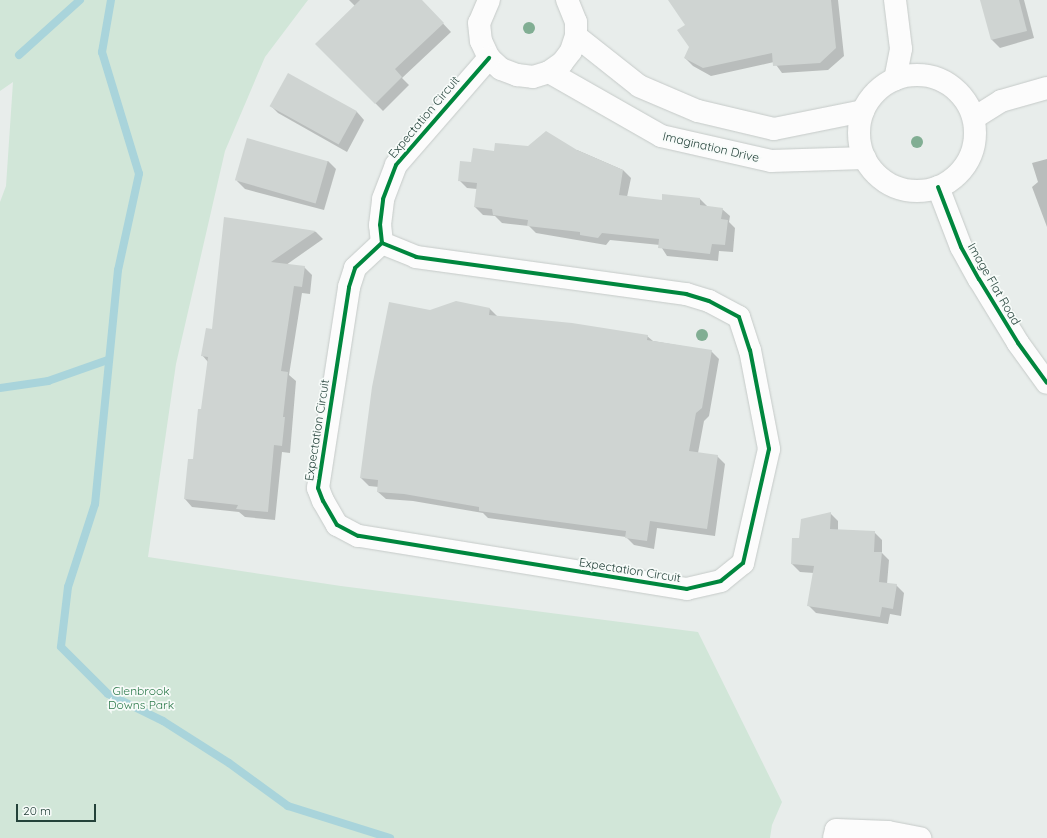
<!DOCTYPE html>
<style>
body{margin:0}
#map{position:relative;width:1047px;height:838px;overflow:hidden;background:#e8edeb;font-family:Quicksand,sans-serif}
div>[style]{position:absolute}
.green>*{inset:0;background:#d1e6d8}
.shadow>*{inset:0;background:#0003}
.stream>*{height:8px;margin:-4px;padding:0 4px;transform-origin:4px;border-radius:4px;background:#a9d4db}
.building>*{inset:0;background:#cfd4d2;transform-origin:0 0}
.roads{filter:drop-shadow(0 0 1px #c5cac8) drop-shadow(0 0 1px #c5cac8)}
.minor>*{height:22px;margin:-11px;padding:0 11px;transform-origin:11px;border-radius:11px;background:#fcfcfc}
.minor>.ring{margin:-11px;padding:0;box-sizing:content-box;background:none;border:22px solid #fcfcfc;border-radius:50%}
.cycleway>*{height:4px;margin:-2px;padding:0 2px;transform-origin:2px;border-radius:2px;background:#00873e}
.trees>*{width:12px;height:12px;margin:-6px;border-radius:50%;background:#81ae93}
span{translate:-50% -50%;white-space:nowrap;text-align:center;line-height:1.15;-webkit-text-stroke:3.5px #f7fbf9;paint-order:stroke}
.street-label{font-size:12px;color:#24423a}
.park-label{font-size:12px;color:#2d7a4b}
.scale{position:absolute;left:16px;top:804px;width:80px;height:18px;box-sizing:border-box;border:2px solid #24423a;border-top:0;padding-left:5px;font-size:12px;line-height:14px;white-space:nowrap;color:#24423a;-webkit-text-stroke:3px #f7fbf9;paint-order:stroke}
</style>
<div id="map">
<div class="green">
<div style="clip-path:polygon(0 0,308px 0,265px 57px,225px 151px,176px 364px,148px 557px,341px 586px,698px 632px,782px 802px,772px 825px,770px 838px,0 838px,0 202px,6px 186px,13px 82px,0 91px)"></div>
</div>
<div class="shadow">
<div style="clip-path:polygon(349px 0,421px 0,451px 32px,402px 78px,409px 85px,383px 111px,317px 44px,355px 6px)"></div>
<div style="clip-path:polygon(674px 0,838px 0,844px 56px,828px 70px,782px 73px,774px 62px,711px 76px,693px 66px,685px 58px,690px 47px,687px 25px)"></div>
<div style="clip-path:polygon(981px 0,1024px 0,1034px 38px,1000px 48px,992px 40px)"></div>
<div style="clip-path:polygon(271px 106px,357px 112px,364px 120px,347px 152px,278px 113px)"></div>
<div style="clip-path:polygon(577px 150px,623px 170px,631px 178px,627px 197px,663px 201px,700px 199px,708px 207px,722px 209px,730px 216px,729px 222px,735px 228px,733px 252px,719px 251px,718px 261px,667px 256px,660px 245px,610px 240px,606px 245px,536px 233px,529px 226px,502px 223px,495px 216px,483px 215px,475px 207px,477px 189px,467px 188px,459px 180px,472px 163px,495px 152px)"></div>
<div style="clip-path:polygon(1047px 159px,1047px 227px,1032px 187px,1038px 182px,1032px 163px)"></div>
<div style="clip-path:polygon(328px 161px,336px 169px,324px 210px,245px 189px,237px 181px)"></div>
<div style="clip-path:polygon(225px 218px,316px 232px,323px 239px,286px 265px,304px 267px,312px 275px,310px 294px,302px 293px,289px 375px,296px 381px,290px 453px,282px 452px,275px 520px,245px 517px,239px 512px,192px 507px,185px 499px,189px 460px,194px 460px,202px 410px,208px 362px,202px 355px,213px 331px)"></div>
<div style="clip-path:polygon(490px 309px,498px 317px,647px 336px,653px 341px,711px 351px,719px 359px,709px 416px,704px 421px,698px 453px,717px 456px,725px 464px,715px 536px,657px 528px,654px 549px,634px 545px,626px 537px,488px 518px,483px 513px,413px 501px,386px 499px,378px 492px,379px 487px,369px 486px,361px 478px,430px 311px)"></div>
<div style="clip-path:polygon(830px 513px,838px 521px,838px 530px,874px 532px,882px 540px,882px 553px,889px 560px,887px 584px,896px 585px,904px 593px,901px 616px,890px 614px,888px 624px,816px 613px,808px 605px,814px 573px,800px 572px,792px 564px,799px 540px)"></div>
</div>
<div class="stream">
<div style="left:111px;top:0;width:53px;rotate:99.8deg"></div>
<div style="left:102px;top:52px;width:127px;rotate:73.1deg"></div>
<div style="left:139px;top:174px;width:98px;rotate:102.3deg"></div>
<div style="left:118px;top:270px;width:235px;rotate:95.6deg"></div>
<div style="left:95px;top:504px;width:87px;rotate:108deg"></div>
<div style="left:68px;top:587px;width:60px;rotate:96.7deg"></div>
<div style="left:61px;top:647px;width:66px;rotate:45deg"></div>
<div style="left:108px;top:694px;width:61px;rotate:26.1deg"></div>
<div style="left:163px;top:721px;width:78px;rotate:32.5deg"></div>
<div style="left:229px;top:763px;width:73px;rotate:36.1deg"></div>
<div style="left:288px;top:806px;width:107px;rotate:17.4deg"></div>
<div style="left:19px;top:55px;width:82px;rotate:-42deg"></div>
<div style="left:0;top:388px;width:49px;rotate:-8.3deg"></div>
<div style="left:48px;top:381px;width:64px;rotate:-19.3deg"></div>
</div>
<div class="building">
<div style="clip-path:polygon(360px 0,422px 0,444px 23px,395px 69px,402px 77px,375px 104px,315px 44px)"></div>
<div style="clip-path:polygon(668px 0,831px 0,836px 48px,820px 63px,773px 66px,772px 53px,703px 68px,684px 58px,689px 47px,677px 30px,685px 25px)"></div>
<div style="clip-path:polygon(980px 0,1019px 0,1027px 31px,991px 40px)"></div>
<div style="left:288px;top:73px;width:79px;height:38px;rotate:29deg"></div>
<div style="clip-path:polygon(546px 131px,577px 150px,623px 170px,619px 195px,662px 200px,662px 194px,700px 198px,700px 205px,723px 208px,721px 219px,728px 220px,725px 245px,712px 244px,710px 254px,658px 248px,659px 239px,602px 233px,598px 238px,580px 235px,580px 232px,527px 226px,528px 220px,493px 215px,492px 209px,474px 207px,477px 183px,458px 181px,460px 161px,471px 162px,473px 148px,494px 151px,495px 143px,528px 146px)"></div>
<div style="left:247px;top:138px;width:84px;height:44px;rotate:16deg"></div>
<div style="clip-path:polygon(224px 217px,316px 231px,271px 262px,305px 266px,302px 287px,294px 286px,281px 371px,288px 372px,283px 417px,285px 417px,282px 446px,274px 445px,268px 512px,236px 509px,238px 505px,184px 499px,188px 459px,193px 459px,198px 409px,201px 409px,208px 357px,201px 356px,206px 328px,212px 329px)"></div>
<div style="clip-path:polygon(456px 301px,490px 308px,489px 315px,572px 323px,648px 335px,647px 340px,712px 350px,702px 408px,696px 413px,689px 451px,718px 455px,707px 529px,650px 521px,647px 541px,625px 538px,626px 531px,479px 511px,479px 507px,404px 494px,377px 492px,378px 480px,360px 478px,372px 387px,389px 302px,430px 310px)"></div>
<div style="clip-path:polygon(831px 512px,830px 529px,875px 531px,874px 552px,882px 552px,879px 582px,897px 584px,893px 609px,882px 607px,880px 617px,807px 606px,814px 566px,791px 564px,792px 538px,799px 538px,801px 519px)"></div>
</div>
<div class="roads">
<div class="minor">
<div style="left:489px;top:0;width:25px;rotate:113deg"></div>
<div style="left:479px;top:23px;width:18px;rotate:84deg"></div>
<div style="left:481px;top:41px;width:19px;rotate:65deg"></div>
<div style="left:489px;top:58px;width:16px;rotate:43deg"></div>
<div style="left:501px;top:69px;width:17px;rotate:21deg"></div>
<div style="left:517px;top:75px;width:16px;rotate:7deg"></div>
<div style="left:533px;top:77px;width:17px;rotate:-17deg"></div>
<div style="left:549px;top:72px;width:16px;rotate:-35deg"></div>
<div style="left:562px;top:63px;width:15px;rotate:-53deg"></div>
<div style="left:571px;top:51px;width:16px;rotate:-72deg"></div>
<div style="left:576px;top:36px;width:14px;rotate:-90deg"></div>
<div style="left:576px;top:22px;width:24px;rotate:-112deg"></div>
<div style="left:895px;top:0;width:49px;rotate:83deg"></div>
<div style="left:901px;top:49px;width:31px;rotate:101deg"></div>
<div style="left:576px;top:36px;width:80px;rotate:38.4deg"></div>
<div style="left:639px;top:86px;width:64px;rotate:23deg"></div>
<div style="left:698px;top:111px;width:78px;rotate:13.3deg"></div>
<div style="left:774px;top:129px;width:91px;rotate:-11.4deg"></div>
<div style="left:549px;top:72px;width:129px;rotate:29.7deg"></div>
<div style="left:661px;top:136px;width:113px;rotate:12.8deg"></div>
<div style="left:771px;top:161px;width:94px;rotate:-1.8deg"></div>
<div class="ring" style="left:859px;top:75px;width:94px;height:94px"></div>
<div style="left:974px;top:118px;width:32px;rotate:-32deg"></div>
<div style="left:1001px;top:101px;width:48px;rotate:-15.8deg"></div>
<div style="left:938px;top:187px;width:64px;rotate:69deg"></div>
<div style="left:961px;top:247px;width:37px;rotate:61deg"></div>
<div style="left:979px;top:279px;width:75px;rotate:58.6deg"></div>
<div style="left:1018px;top:343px;width:49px;rotate:54.1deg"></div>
<div style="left:382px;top:243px;width:37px;rotate:22deg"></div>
<div style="left:416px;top:257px;width:273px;rotate:7.8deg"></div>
<div style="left:686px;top:294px;width:24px;rotate:17deg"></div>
<div style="left:709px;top:301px;width:34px;rotate:28deg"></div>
<div style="left:739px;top:317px;width:35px;rotate:72deg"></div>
<div style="left:750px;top:350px;width:101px;rotate:79.1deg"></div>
<div style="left:769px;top:449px;width:117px;rotate:102.8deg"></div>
<div style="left:743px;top:563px;width:28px;rotate:141deg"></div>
<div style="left:721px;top:581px;width:35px;rotate:167deg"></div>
<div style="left:687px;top:589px;width:333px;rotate:-170.8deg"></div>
<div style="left:358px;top:536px;width:24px;rotate:-152deg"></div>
<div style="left:337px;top:525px;width:28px;rotate:-120deg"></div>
<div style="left:323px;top:501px;width:14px;rotate:-111deg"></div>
<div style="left:318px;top:488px;width:203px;rotate:-81.2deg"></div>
<div style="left:349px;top:287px;width:20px;rotate:-72deg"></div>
<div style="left:355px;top:268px;width:37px;rotate:-43deg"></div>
<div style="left:382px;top:243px;width:18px;rotate:-96deg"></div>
<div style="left:380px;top:225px;width:26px;rotate:-83deg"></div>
<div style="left:383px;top:199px;width:36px;rotate:-69deg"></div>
<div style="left:396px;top:165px;width:142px;rotate:-49deg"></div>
<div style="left:834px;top:838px;width:8px;rotate:-76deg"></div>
<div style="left:836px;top:830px;width:52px;rotate:2.2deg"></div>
<div style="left:888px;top:832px;width:33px;rotate:11deg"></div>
</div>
</div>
<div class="cycleway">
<div style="left:938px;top:187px;width:64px;rotate:69deg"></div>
<div style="left:961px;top:247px;width:37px;rotate:61deg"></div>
<div style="left:979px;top:279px;width:75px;rotate:58.6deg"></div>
<div style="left:1018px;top:343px;width:49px;rotate:54.1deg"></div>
<div style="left:382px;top:243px;width:37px;rotate:22deg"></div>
<div style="left:416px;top:257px;width:273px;rotate:7.8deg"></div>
<div style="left:686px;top:294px;width:24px;rotate:17deg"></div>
<div style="left:709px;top:301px;width:34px;rotate:28deg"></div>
<div style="left:739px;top:317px;width:35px;rotate:72deg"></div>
<div style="left:750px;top:350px;width:101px;rotate:79.1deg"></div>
<div style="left:769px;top:449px;width:117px;rotate:102.8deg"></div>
<div style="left:743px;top:563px;width:28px;rotate:141deg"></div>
<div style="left:721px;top:581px;width:35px;rotate:167deg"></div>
<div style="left:687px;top:589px;width:333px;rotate:-170.8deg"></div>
<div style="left:358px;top:536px;width:24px;rotate:-152deg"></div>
<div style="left:337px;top:525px;width:28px;rotate:-120deg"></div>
<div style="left:323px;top:501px;width:14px;rotate:-111deg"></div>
<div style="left:318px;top:488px;width:203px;rotate:-81.2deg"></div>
<div style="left:349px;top:287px;width:20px;rotate:-72deg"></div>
<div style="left:355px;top:268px;width:37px;rotate:-43deg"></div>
<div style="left:382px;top:243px;width:18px;rotate:-96deg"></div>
<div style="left:380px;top:225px;width:26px;rotate:-83deg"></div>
<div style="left:383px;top:199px;width:36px;rotate:-69deg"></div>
<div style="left:396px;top:165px;width:142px;rotate:-49deg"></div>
</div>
<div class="trees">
<div style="left:529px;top:28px"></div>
<div style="left:917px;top:142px"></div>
<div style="left:702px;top:335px"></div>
</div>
<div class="street-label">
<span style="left:424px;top:117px;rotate:-50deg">Expectation Circuit</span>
<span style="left:711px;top:147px;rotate:13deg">Imagination Drive</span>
<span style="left:994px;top:284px;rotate:60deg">Image Flat Road</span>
<span style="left:317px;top:430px;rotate:-81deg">Expectation Circuit</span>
<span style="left:630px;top:570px;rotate:9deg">Expectation Circuit</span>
</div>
<div class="park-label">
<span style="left:141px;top:698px">Glenbrook<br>Downs Park</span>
</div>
<div class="scale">20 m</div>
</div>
